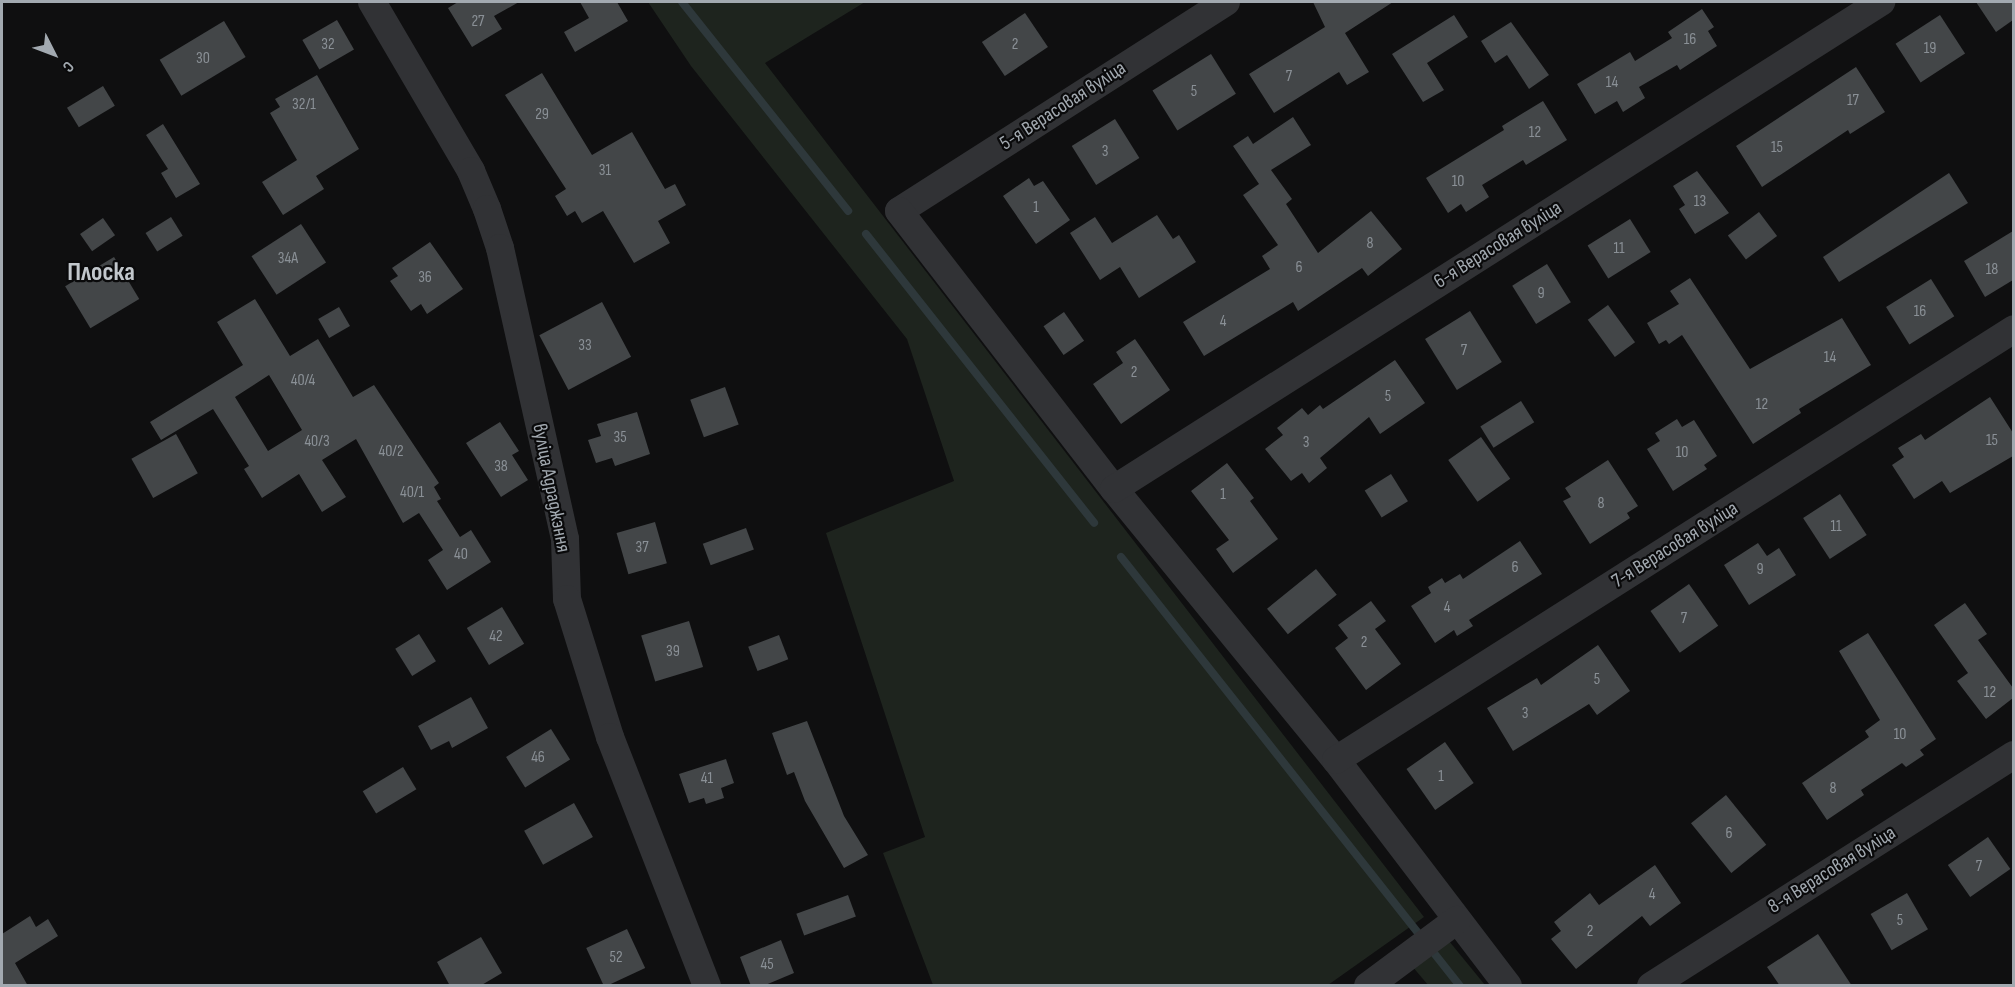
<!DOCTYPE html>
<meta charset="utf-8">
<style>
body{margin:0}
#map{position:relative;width:2015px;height:987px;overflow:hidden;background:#0f0f10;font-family:"Sofia Sans Condensed",sans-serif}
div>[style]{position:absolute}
.green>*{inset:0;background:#1e241e}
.stream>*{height:8px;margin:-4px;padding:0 4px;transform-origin:4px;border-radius:4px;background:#2e383b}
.building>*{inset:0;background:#434648;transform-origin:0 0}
.minor>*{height:28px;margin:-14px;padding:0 14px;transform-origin:14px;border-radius:14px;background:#313235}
span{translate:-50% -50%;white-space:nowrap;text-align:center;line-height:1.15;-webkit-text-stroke:4.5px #0a0a0b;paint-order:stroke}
.number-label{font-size:16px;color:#8a9096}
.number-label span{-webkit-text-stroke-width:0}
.street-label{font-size:20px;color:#a2a9b0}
.district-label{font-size:26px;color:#c2c7cc;font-weight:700}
.frame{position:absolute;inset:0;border:3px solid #a2a9b0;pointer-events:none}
.north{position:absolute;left:24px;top:24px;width:60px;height:60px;-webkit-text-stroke:4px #0a0a0b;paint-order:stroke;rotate:132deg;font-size:16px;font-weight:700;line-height:24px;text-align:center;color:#a2a9b0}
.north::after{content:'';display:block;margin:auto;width:21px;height:27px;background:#a2a9b0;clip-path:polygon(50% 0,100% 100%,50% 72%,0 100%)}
</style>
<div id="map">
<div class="green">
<div style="clip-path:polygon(648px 2px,865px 2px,765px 63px,1424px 917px,1328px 985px,933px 985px,883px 853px,925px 837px,826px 533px,954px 481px,907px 339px,691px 66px)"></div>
<div style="clip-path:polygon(1449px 941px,1485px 985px,1428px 985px,1412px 966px)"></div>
</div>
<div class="stream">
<div style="left:682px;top:2px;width:267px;rotate:51.5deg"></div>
<div style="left:866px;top:234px;width:368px;rotate:51.7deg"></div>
<div style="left:1121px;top:557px;width:547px;rotate:51.68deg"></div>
</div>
<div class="building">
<div style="clip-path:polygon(458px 2px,519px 2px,494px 16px,502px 29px,472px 47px,448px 8px)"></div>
<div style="clip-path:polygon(580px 2px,617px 2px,628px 21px,575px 52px,564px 32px,589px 18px)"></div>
<div style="clip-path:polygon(1313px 2px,1393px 2px,1345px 33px,1369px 72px,1347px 85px,1339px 72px,1274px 113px,1249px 74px,1325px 27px)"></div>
<div style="clip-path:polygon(1976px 2px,2013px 2px,2013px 20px,1996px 32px)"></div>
<div style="clip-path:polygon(1702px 9px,1714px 27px,1708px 31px,1717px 46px,1680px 70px,1677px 65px,1639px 87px,1645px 98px,1623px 112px,1617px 101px,1595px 114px,1577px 84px,1630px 52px,1635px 61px,1672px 38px,1668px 32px)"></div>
<div style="left:1025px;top:13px;width:41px;height:52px;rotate:56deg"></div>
<div style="clip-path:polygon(1454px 15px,1468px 37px,1427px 63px,1444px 90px,1423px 102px,1392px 54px)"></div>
<div style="left:1940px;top:15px;width:46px;height:53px;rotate:57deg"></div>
<div style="left:337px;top:20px;width:34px;height:40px;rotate:60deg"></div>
<div style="left:224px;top:21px;width:42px;height:75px;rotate:59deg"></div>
<div style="clip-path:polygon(1511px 22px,1549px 75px,1529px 89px,1507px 55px,1495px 63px,1481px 41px)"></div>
<div style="left:1211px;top:54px;width:47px;height:69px;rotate:58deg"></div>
<div style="clip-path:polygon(1856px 67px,1885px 112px,1850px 134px,1848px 130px,1762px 187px,1736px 146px)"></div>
<div style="clip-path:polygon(542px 73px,592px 155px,632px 132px,665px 189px,675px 184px,686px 205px,658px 221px,670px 243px,634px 263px,603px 211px,582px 223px,575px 211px,567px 216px,555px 196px,566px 189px,505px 95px)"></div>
<div style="clip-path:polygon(317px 75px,359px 149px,316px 176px,324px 189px,283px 215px,262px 182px,297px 160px,270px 113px,280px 107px,275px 99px)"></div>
<div style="left:103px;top:86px;width:23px;height:42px;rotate:59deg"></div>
<div style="clip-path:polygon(1543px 101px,1567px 140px,1526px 165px,1523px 160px,1482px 185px,1489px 197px,1466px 212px,1461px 204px,1448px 213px,1426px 178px,1504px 130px,1502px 126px)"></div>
<div style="clip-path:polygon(1293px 117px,1311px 145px,1271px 170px,1292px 199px,1286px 204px,1318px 253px,1371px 211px,1402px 249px,1368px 276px,1362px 268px,1298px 311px,1293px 302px,1204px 356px,1183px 322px,1270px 269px,1262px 256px,1278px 245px,1243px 195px,1259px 184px,1233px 146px,1248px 136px,1253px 144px)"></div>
<div style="left:1115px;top:119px;width:46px;height:51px;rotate:58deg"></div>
<div style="clip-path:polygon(163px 124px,200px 184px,176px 198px,161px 173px,168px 169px,146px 135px)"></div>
<div style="clip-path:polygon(1697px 171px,1729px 213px,1695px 234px,1679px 209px,1685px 205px,1673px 186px)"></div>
<div style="clip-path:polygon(1949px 173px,1968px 203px,1839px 282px,1823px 257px)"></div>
<div style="clip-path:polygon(1029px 178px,1034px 186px,1043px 181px,1070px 220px,1036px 244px,1003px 196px)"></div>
<div style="left:1759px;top:212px;width:30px;height:39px;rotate:53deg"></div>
<div style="clip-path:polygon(1157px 215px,1173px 239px,1179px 235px,1196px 262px,1139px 298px,1120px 267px,1100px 280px,1070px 233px,1095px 217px,1112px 243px)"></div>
<div style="left:171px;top:217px;width:22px;height:30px;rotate:58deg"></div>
<div style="left:103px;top:218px;width:21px;height:28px;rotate:55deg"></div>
<div style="left:1630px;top:219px;width:39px;height:50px;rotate:58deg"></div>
<div style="left:301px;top:224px;width:46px;height:59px;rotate:57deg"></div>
<div style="clip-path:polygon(2013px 231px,2013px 280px,1985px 297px,1964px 261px)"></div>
<div style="clip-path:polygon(430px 242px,463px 289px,427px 314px,421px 304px,411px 311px,390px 281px,398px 276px,392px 268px)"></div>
<div style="left:114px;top:257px;width:49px;height:57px;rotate:59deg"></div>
<div style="left:1547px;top:264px;width:45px;height:41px;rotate:58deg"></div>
<div style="clip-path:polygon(1690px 278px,1750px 369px,1842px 318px,1871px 365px,1799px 409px,1801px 413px,1753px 444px,1682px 335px,1669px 344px,1666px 340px,1659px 344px,1647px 323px,1679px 304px,1670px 291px)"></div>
<div style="left:1931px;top:279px;width:44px;height:53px;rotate:58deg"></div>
<div style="clip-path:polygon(evenodd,255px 299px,290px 356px,318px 339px,353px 397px,374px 385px,439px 483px,434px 487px,441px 499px,437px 501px,460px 537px,471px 530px,491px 562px,447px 590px,428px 560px,443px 550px,419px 513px,403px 523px,356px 439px,322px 460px,346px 497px,322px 512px,299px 474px,262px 498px,244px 469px,249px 466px,213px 409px,161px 440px,150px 422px,243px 365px,217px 322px,255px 299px,269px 375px,302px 430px,268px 451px,235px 397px,269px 375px)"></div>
<div style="left:602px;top:302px;width:62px;height:71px;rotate:62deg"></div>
<div style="left:1608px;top:305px;width:46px;height:25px;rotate:54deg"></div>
<div style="left:339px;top:307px;width:22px;height:24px;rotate:60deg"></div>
<div style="left:1470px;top:311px;width:60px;height:53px;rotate:58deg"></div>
<div style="left:1064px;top:312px;width:35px;height:25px;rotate:55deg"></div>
<div style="clip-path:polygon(1135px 339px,1170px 390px,1121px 424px,1093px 384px,1123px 363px,1116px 352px)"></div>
<div style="clip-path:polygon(1395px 360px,1425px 403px,1380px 434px,1369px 417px,1320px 458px,1327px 468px,1309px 483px,1302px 473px,1291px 481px,1265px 449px,1283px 435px,1277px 428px,1302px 408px,1308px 415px,1320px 405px,1323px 409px)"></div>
<div style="left:725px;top:387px;width:40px;height:37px;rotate:70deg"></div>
<div style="clip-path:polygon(1990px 397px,2013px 433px,2013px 456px,1950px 493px,1942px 481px,1914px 499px,1892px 465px,1904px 457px,1898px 448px,1921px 434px,1925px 440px)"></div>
<div style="left:1521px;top:401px;width:25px;height:48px;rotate:58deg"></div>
<div style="clip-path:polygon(637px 412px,650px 454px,615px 466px,612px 458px,596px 463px,588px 440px,601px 436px,597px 424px)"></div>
<div style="clip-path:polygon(1677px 419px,1682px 427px,1694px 420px,1717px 456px,1704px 465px,1707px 469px,1673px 491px,1647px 449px,1660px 441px,1655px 433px)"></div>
<div style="clip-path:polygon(500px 422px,519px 451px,512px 455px,528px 480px,501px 497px,466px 443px)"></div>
<div style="left:176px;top:434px;width:45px;height:51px;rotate:61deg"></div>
<div style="left:1481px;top:437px;width:51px;height:40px;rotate:55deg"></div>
<div style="clip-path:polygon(1608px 460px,1638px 506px,1627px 513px,1630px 518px,1590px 544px,1563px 501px,1571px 497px,1565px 488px)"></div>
<div style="clip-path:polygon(1227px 463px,1254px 498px,1250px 501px,1278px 539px,1233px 573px,1216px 549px,1229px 540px,1191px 491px)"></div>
<div style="left:1391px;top:474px;width:32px;height:31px;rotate:58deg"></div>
<div style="left:1840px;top:494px;width:49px;height:44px;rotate:57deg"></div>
<div style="left:655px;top:522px;width:43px;height:40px;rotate:74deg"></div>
<div style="left:746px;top:528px;width:23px;height:46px;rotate:70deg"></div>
<div style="clip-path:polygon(1520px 541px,1542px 574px,1469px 620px,1473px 626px,1457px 636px,1454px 630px,1435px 643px,1411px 606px,1431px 593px,1428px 587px,1442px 578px,1445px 583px,1460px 574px,1463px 579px)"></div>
<div style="clip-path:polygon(1758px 543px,1767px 556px,1779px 548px,1796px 575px,1749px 605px,1724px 565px)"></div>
<div style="left:1316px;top:569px;width:33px;height:63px;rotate:51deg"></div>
<div style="left:1689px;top:584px;width:51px;height:47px;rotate:55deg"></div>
<div style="clip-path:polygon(1371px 601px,1386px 621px,1375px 629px,1401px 664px,1366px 690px,1335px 648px,1348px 638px,1338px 625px)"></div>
<div style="clip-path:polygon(1965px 603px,1987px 634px,1978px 640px,2013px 688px,2013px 698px,1986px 719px,1957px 681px,1968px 673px,1934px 625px)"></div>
<div style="left:502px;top:607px;width:43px;height:41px;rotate:59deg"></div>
<div style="left:689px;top:621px;width:48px;height:50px;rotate:73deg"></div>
<div style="clip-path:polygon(1868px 633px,1936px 739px,1920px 750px,1924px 755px,1906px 767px,1902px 763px,1861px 790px,1864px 795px,1827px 820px,1802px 783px,1869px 737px,1865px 731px,1880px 720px,1839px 651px)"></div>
<div style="left:419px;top:634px;width:32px;height:28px;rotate:58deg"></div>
<div style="left:779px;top:635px;width:26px;height:33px;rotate:69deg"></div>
<div style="clip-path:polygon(1598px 645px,1630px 691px,1597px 715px,1589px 704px,1513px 751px,1487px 708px,1537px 678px,1541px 685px)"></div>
<div style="clip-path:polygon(471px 697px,488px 728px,452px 748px,449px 741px,431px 750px,418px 726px)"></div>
<div style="clip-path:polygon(807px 721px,844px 816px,868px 855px,844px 868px,805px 801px,794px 772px,787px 775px,772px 733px)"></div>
<div style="left:551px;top:729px;width:36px;height:53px;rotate:58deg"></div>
<div style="left:1445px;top:742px;width:50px;height:47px;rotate:55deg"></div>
<div style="clip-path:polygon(726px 759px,734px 783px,721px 788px,724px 798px,706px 804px,704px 798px,689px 803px,679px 774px)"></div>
<div style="left:403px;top:767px;width:26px;height:47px;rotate:59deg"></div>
<div style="left:1726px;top:795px;width:64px;height:45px;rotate:51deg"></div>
<div style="left:574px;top:803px;width:39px;height:57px;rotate:61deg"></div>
<div style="left:1988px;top:837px;width:39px;height:49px;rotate:55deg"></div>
<div style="clip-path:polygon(1655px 865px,1681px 903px,1650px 926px,1642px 916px,1576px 969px,1551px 939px,1561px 931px,1554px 922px,1590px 893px,1599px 905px)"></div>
<div style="left:1907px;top:893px;width:42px;height:42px;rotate:60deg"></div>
<div style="left:848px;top:895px;width:23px;height:55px;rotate:70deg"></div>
<div style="clip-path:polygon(30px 916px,36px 927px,48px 919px,58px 936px,15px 963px,28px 986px,2px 986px,2px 934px)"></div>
<div style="left:627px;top:929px;width:43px;height:45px;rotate:65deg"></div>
<div style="clip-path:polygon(1818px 934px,1852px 986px,1780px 986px,1767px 967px)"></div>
<div style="clip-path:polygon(481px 937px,502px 973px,480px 986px,450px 986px,437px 962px)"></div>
<div style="clip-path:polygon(781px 940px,794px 973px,763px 986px,751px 986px,740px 957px)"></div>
</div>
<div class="minor">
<div style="left:372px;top:2px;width:196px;rotate:59.6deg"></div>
<div style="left:471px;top:171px;width:41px;rotate:67.2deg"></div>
<div style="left:487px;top:209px;width:41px;rotate:71.6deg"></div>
<div style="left:500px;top:248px;width:298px;rotate:77.4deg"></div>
<div style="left:565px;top:539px;width:60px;rotate:88.1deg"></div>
<div style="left:567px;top:599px;width:145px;rotate:72.7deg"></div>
<div style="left:610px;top:737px;width:267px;rotate:68.7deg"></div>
<div style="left:1226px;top:2px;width:388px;rotate:147.4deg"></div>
<div style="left:899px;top:211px;width:351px;rotate:52.3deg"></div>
<div style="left:1114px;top:489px;width:350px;rotate:50.7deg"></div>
<div style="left:1336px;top:760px;width:284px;rotate:52.7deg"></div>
<div style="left:1114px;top:489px;width:909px;rotate:-32.41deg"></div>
<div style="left:1336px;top:760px;width:803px;rotate:-32.44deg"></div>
<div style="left:1368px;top:986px;width:111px;rotate:-36.6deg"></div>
<div style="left:1651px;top:986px;width:430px;rotate:-32.5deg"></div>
</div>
<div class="number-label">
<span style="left:478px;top:22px">27</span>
<span style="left:1690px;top:40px">16</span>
<span style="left:328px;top:45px">32</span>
<span style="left:1015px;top:45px">2</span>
<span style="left:1930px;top:49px">19</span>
<span style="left:203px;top:59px">30</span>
<span style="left:1289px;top:77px">7</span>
<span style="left:1612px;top:83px">14</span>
<span style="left:1194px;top:92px">5</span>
<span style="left:1853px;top:101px">17</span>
<span style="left:304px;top:105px">32/1</span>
<span style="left:542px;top:115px">29</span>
<span style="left:1535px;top:133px">12</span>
<span style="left:1777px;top:148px">15</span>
<span style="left:1105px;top:152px">3</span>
<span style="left:605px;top:171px">31</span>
<span style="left:1458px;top:182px">10</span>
<span style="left:1700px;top:202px">13</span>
<span style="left:1036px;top:208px">1</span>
<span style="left:1370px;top:244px">8</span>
<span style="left:1619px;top:249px">11</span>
<span style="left:288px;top:259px">34А</span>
<span style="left:1299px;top:268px">6</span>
<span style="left:1992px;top:270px">18</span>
<span style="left:425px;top:278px">36</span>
<span style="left:1541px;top:294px">9</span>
<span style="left:1920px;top:312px">16</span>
<span style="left:1223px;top:322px">4</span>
<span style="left:585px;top:346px">33</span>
<span style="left:1464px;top:351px">7</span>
<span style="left:1830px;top:358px">14</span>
<span style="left:1134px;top:373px">2</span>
<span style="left:303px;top:381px">40/4</span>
<span style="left:1388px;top:397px">5</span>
<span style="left:1762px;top:405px">12</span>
<span style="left:620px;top:438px">35</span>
<span style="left:1992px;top:441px">15</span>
<span style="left:317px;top:442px">40/3</span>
<span style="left:1306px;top:443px">3</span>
<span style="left:391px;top:452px">40/2</span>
<span style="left:1682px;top:453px">10</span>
<span style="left:501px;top:467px">38</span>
<span style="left:412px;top:493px">40/1</span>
<span style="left:1223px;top:495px">1</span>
<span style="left:1601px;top:504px">8</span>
<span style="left:1836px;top:527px">11</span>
<span style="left:642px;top:548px">37</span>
<span style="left:461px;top:555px">40</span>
<span style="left:1515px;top:568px">6</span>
<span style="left:1760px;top:570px">9</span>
<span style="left:1447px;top:608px">4</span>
<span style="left:1684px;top:619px">7</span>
<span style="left:496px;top:637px">42</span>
<span style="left:1364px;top:643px">2</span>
<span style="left:673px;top:652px">39</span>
<span style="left:1597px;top:680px">5</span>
<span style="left:1990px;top:693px">12</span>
<span style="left:1525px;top:714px">3</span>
<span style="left:1900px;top:735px">10</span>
<span style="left:538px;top:758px">46</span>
<span style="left:1441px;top:777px">1</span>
<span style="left:707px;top:779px">41</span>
<span style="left:1833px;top:789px">8</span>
<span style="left:1729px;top:834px">6</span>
<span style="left:1979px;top:867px">7</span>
<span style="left:1652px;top:895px">4</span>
<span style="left:1900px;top:921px">5</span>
<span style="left:1590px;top:932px">2</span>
<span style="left:616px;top:958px">52</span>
<span style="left:767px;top:965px">45</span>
</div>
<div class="street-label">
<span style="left:1063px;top:106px;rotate:-33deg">5-я Верасовая вуліца</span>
<span style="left:1498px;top:245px;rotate:-32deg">6-я Верасовая вуліца</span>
<span style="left:551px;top:488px;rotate:79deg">вуліца Адраджэння</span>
<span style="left:1675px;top:545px;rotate:-32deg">7-я Верасовая вуліца</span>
<span style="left:1832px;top:870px;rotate:-32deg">8-я Верасовая вуліца</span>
</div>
<div class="district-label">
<span style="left:101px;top:273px">Плоска</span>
</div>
<div class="frame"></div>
<div class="north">С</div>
</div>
